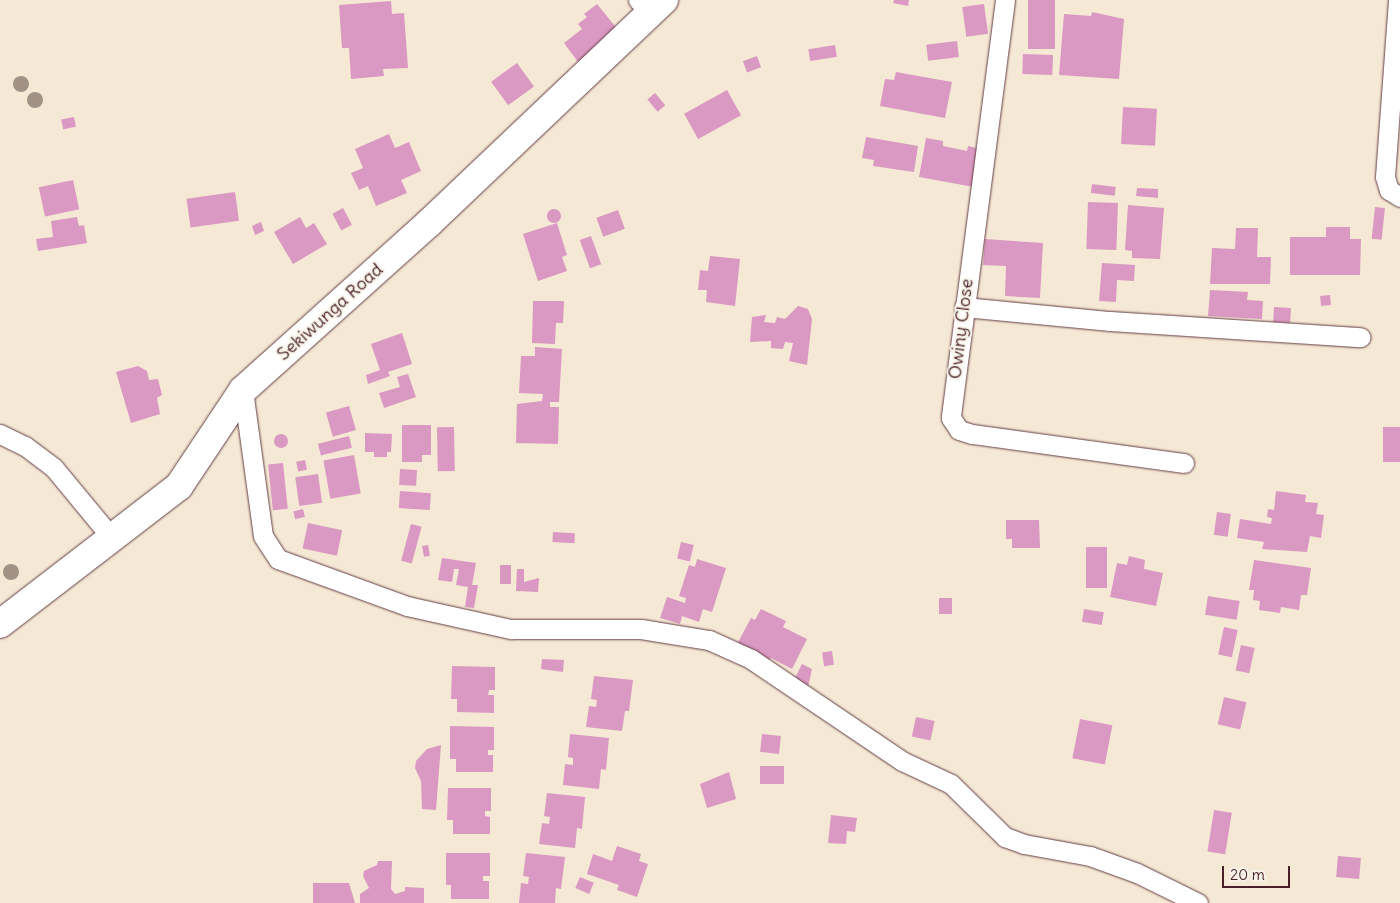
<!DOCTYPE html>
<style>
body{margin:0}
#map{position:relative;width:1400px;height:903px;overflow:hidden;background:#f5e8d4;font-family:Delius,sans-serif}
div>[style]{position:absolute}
.building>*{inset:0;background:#da99c2;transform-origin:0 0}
.round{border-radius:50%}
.roads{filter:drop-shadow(0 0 1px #643d44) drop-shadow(0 0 1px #643d44)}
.minor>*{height:19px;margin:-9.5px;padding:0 9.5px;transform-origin:9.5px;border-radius:9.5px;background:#fff}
.secondary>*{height:28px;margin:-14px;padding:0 14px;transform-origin:14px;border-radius:14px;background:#fff}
.trees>*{width:16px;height:16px;margin:-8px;border-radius:50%;background:#a29284}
span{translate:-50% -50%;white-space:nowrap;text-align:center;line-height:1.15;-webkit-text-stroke:4px #f7f3e8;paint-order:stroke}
.street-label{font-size:18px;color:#4a1f2b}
.scale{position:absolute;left:1222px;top:866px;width:68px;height:22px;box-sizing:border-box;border:2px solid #4a1f2b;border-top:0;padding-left:6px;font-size:15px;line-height:18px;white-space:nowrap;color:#4a1f2b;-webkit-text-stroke:4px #f7f3e8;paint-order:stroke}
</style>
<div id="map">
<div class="building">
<div style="clip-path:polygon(894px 0,909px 0,908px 6px,893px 3px)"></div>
<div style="left:1028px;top:0;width:27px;height:49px"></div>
<div style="clip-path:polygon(391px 1px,392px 14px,404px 13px,408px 68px,383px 69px,384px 76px,351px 79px,349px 48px,342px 48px,339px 5px)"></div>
<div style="clip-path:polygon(597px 4px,619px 31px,578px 62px,564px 43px,582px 29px,578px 24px,587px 17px,584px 14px)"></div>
<div style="left:984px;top:4px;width:30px;height:22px;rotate:82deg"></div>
<div style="clip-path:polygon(1092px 12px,1124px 19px,1119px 79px,1059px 75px,1064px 14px,1091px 16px)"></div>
<div style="left:957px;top:41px;width:16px;height:31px;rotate:83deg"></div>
<div style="left:835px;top:45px;width:12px;height:27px;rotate:81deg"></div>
<div style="left:1023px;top:54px;width:30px;height:20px;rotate:2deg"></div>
<div style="left:757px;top:56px;width:12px;height:15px;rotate:70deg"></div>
<div style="left:517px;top:63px;width:29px;height:32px;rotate:54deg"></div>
<div style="clip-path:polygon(896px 72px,952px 82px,945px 118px,880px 106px,885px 79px,894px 80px)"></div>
<div style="left:727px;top:90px;width:29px;height:49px;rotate:61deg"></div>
<div style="left:655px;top:93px;width:16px;height:10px;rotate:50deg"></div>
<div style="left:1123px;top:107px;width:34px;height:37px;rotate:3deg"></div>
<div style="left:74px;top:117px;width:10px;height:13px;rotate:79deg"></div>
<div style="clip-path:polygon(389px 134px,395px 148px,409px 142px,421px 171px,401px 180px,407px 193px,376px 206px,368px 186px,359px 190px,351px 173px,363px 168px,355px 149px)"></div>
<div style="clip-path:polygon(866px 137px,918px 146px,914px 172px,873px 166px,874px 160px,862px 158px)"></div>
<div style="clip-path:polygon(926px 138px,943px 141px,943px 146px,967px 151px,968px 146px,981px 149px,974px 187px,919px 177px)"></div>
<div style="left:73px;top:180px;width:30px;height:35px;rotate:78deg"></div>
<div style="left:1092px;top:184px;width:24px;height:9px;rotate:7deg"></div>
<div style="clip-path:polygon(1137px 188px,1158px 189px,1158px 198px,1136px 196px)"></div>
<div style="left:235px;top:192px;width:29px;height:49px;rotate:82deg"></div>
<div style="left:1088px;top:202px;width:30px;height:47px;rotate:2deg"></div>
<div style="clip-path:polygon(1128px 205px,1164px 208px,1160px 259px,1132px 258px,1132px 251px,1125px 250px)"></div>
<div style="left:1375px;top:207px;width:10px;height:32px;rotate:6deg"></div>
<div style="left:343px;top:208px;width:19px;height:12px;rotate:62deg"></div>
<div class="round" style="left:547px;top:209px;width:14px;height:14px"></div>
<div style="left:618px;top:210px;width:20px;height:23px;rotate:70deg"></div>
<div style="clip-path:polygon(77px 217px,79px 226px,84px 225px,87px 243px,38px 251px,36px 239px,53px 237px,51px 221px)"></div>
<div style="clip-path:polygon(300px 217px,306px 228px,314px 223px,327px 244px,293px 264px,274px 232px)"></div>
<div style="clip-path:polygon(261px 222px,264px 231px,255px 235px,252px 226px)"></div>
<div style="clip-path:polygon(557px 223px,567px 255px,562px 257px,567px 271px,538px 281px,523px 234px)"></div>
<div style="clip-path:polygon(1326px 227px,1350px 227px,1350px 239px,1361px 239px,1360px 275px,1290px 275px,1290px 237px,1326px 237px)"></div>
<div style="clip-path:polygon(1236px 228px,1258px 228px,1257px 257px,1271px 257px,1270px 284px,1210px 284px,1212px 248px,1235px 249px)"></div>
<div style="left:591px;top:236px;width:30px;height:12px;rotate:70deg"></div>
<div style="clip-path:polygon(985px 239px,1043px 243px,1040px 298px,1005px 296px,1006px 266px,983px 265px)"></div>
<div style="clip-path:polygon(710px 256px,740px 259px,735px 306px,706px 302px,707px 290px,698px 290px,700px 270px,708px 271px)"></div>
<div style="clip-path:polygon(1102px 263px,1135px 265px,1134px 281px,1117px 280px,1116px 302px,1099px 301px)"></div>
<div style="clip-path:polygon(1210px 290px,1248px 292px,1247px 300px,1263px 301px,1262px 319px,1208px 316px)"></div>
<div style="left:1330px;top:295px;width:10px;height:10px;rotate:84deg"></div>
<div style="clip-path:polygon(533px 301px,564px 301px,563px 323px,556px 323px,555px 344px,532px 343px)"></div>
<div style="clip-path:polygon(798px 306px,808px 309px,812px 319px,807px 365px,789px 361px,793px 343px,785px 342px,783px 349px,771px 348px,771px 341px,750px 342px,752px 317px,766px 315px,764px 322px,775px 323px,777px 317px,785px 319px)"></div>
<div style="left:1274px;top:307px;width:17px;height:15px;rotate:3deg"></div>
<div style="clip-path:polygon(402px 333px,412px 364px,388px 372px,390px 376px,368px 384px,366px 375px,380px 370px,371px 344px)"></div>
<div style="clip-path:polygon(535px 347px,562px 349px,559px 402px,550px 402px,550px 407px,559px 407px,558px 444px,516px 443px,517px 404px,542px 401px,543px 394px,519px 393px,521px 356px,535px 356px)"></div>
<div style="clip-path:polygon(138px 366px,147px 371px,149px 380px,158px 379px,162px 395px,157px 398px,160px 414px,131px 423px,116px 372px)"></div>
<div style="clip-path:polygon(408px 374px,416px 397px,384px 408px,379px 393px,400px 387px,397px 377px)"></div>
<div style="left:349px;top:406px;width:25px;height:24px;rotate:74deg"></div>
<div style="clip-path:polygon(402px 425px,431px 425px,431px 455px,422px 455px,422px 462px,402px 462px)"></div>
<div style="left:454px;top:427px;width:44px;height:17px;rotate:89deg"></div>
<div style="left:1383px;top:427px;width:17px;height:35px"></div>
<div style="clip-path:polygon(365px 433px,392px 434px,391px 452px,387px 452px,387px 457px,374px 457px,374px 452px,365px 452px)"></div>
<div class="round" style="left:274px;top:434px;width:14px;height:14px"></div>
<div style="left:349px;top:436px;width:12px;height:32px;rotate:76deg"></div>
<div style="left:354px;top:455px;width:39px;height:31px;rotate:80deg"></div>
<div style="left:305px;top:460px;width:10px;height:9px;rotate:79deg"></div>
<div style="left:283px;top:463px;width:46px;height:15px;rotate:84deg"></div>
<div style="left:400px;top:469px;width:17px;height:16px;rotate:3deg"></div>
<div style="left:318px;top:474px;width:29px;height:23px;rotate:82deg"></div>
<div style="left:400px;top:491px;width:31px;height:17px;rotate:4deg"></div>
<div style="clip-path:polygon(1276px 491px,1306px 495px,1305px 502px,1318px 503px,1316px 514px,1324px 515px,1321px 538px,1310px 536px,1307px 552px,1262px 549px,1264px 542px,1237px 538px,1240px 519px,1271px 524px,1272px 518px,1267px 517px,1268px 509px,1274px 510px)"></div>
<div style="left:303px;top:509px;width:8px;height:10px;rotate:76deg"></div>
<div style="left:1217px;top:512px;width:14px;height:23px;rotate:8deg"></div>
<div style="clip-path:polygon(1006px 520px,1039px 520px,1040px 548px,1012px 548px,1012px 539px,1006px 539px)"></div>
<div style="left:308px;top:523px;width:35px;height:26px;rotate:12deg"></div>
<div style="left:411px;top:524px;width:11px;height:38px;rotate:15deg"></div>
<div style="left:553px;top:532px;width:22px;height:10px;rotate:3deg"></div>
<div style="left:681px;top:542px;width:13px;height:17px;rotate:13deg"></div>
<div style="left:428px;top:545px;width:11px;height:6px;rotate:80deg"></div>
<div style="left:1086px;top:547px;width:21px;height:41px"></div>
<div style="clip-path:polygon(1129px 556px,1145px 560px,1144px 569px,1163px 573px,1156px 606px,1110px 597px,1117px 563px,1127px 565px)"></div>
<div style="clip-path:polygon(442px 558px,476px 563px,472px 585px,478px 585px,474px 608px,465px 607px,468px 587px,456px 585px,459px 569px,454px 569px,452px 582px,438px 580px)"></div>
<div style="clip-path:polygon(697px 559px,726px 568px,712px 612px,703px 609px,699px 622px,682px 616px,680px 624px,660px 618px,667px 597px,685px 603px,686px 598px,679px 596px,689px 565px,695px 567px)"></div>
<div style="clip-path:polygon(1254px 560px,1311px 568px,1307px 595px,1301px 595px,1299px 610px,1281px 607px,1280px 613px,1259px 610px,1260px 601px,1253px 600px,1254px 590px,1249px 590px)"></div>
<div style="left:500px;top:565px;width:11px;height:19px"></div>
<div style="clip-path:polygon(517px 569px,524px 569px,524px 582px,539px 578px,538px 592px,516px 591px)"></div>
<div style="left:1208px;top:596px;width:32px;height:19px;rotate:9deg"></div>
<div style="left:939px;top:598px;width:13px;height:16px"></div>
<div style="clip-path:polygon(761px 609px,786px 621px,783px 627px,807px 639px,792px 669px,771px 658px,768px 662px,736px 646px,751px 618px,755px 620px)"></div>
<div style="left:1084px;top:609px;width:20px;height:13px;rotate:9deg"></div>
<div style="left:1224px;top:627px;width:14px;height:28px;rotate:12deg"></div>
<div style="left:1241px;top:645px;width:14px;height:26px;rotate:12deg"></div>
<div style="left:832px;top:651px;width:14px;height:10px;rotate:82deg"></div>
<div style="clip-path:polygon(542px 659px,564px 660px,563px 672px,541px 669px)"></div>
<div style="clip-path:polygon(802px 664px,812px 669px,808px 687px,794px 680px)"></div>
<div style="clip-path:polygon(452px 666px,495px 667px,495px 690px,489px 690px,488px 695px,494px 695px,494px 713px,457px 712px,457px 699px,451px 699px)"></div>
<div style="clip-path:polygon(594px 676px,633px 680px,629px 711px,625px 711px,622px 731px,586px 727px,589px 706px,596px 707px,597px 700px,591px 699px)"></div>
<div style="left:1224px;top:697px;width:23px;height:28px;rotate:13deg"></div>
<div style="left:916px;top:717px;width:19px;height:20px;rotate:12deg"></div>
<div style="left:1080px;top:719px;width:33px;height:40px;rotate:11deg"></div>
<div style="clip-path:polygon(450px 726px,494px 727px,494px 750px,488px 750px,488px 755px,493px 755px,493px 772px,456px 772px,456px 759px,450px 759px)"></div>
<div style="clip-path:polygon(570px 734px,609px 738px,606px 770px,601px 769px,599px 789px,563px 785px,565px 764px,573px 765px,573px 758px,568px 757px)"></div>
<div style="left:762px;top:734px;width:19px;height:18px;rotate:6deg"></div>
<div style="clip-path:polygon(441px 745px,436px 810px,422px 809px,421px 781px,415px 768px,416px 761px,427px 749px)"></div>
<div style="left:760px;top:766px;width:24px;height:18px"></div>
<div style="clip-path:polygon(729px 772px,736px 799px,707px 808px,700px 784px)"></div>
<div style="clip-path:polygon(448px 788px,491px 788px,491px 811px,485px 811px,485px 816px,490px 817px,490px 834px,453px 834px,453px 820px,447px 820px)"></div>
<div style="clip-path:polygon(547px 793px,585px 797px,582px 829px,577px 828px,575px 848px,539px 844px,542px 823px,549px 824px,550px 817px,544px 816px)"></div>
<div style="left:1214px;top:810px;width:18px;height:42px;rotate:9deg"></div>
<div style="clip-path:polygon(831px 815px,857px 818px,855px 832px,847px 831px,846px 844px,828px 843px)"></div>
<div style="clip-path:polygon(617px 846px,641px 854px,639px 861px,648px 864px,637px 897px,617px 890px,619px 885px,587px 874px,593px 854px,612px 861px)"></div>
<div style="clip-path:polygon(446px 853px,490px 853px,490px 876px,483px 876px,483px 881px,489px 881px,489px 899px,451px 899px,451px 885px,446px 885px)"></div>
<div style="clip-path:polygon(526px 853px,565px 857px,561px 889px,556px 888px,555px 903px,519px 903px,521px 883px,528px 884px,529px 877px,523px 876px)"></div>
<div style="left:1338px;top:856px;width:23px;height:21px;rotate:5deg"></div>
<div style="clip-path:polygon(378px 861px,392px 861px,391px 889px,395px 894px,405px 891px,405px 887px,424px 888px,424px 903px,360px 903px,360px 894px,369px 888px,363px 876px,364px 871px,377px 865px)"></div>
<div style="left:580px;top:877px;width:15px;height:12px;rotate:23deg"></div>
<div style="clip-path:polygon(313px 883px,349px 883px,355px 903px,313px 903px)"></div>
</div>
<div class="roads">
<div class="minor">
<div style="left:638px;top:0;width:18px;rotate:43deg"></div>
<div style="left:1005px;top:0;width:421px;rotate:97.4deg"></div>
<div style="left:951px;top:418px;width:14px;rotate:56deg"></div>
<div style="left:959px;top:430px;width:14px;rotate:17deg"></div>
<div style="left:972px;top:434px;width:214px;rotate:7.8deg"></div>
<div style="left:1398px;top:0;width:177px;rotate:94.2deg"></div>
<div style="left:1385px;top:177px;width:14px;rotate:73deg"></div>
<div style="left:1389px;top:190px;width:13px;rotate:32deg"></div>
<div style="left:964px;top:307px;width:147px;rotate:5.5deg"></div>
<div style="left:1110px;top:321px;width:251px;rotate:3.7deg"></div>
<div style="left:243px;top:390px;width:147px;rotate:82.2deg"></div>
<div style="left:263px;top:536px;width:27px;rotate:57deg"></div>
<div style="left:278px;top:559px;width:137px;rotate:20deg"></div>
<div style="left:407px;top:606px;width:107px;rotate:12.5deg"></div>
<div style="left:511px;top:629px;width:130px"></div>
<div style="left:641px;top:629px;width:69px;rotate:9.2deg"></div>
<div style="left:709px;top:640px;width:46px;rotate:24.3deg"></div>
<div style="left:751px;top:659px;width:182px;rotate:34deg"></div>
<div style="left:902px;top:761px;width:54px;rotate:25.1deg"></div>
<div style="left:951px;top:784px;width:76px;rotate:44.5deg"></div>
<div style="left:1005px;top:837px;width:20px;rotate:20deg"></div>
<div style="left:1024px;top:844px;width:67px;rotate:10.3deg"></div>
<div style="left:1090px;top:856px;width:50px;rotate:19.9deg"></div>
<div style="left:1137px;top:873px;width:68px;rotate:26.2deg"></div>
<div style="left:0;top:434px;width:28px;rotate:26deg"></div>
<div style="left:25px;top:446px;width:36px;rotate:37deg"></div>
<div style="left:54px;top:468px;width:91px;rotate:50.4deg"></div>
</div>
<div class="secondary">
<div style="left:0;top:624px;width:226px;rotate:-37.6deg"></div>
<div style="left:179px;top:486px;width:115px;rotate:-56.3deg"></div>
<div style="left:243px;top:390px;width:250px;rotate:-41.9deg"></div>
<div style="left:429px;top:223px;width:324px;rotate:-43.5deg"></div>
</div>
</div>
<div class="trees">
<div style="left:21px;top:84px"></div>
<div style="left:35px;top:100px"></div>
<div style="left:11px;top:572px"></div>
</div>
<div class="street-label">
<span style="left:330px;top:312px;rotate:-42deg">Sekiwunga Road</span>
<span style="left:961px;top:329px;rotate:-83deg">Owiny Close</span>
</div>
<div class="scale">20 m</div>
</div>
